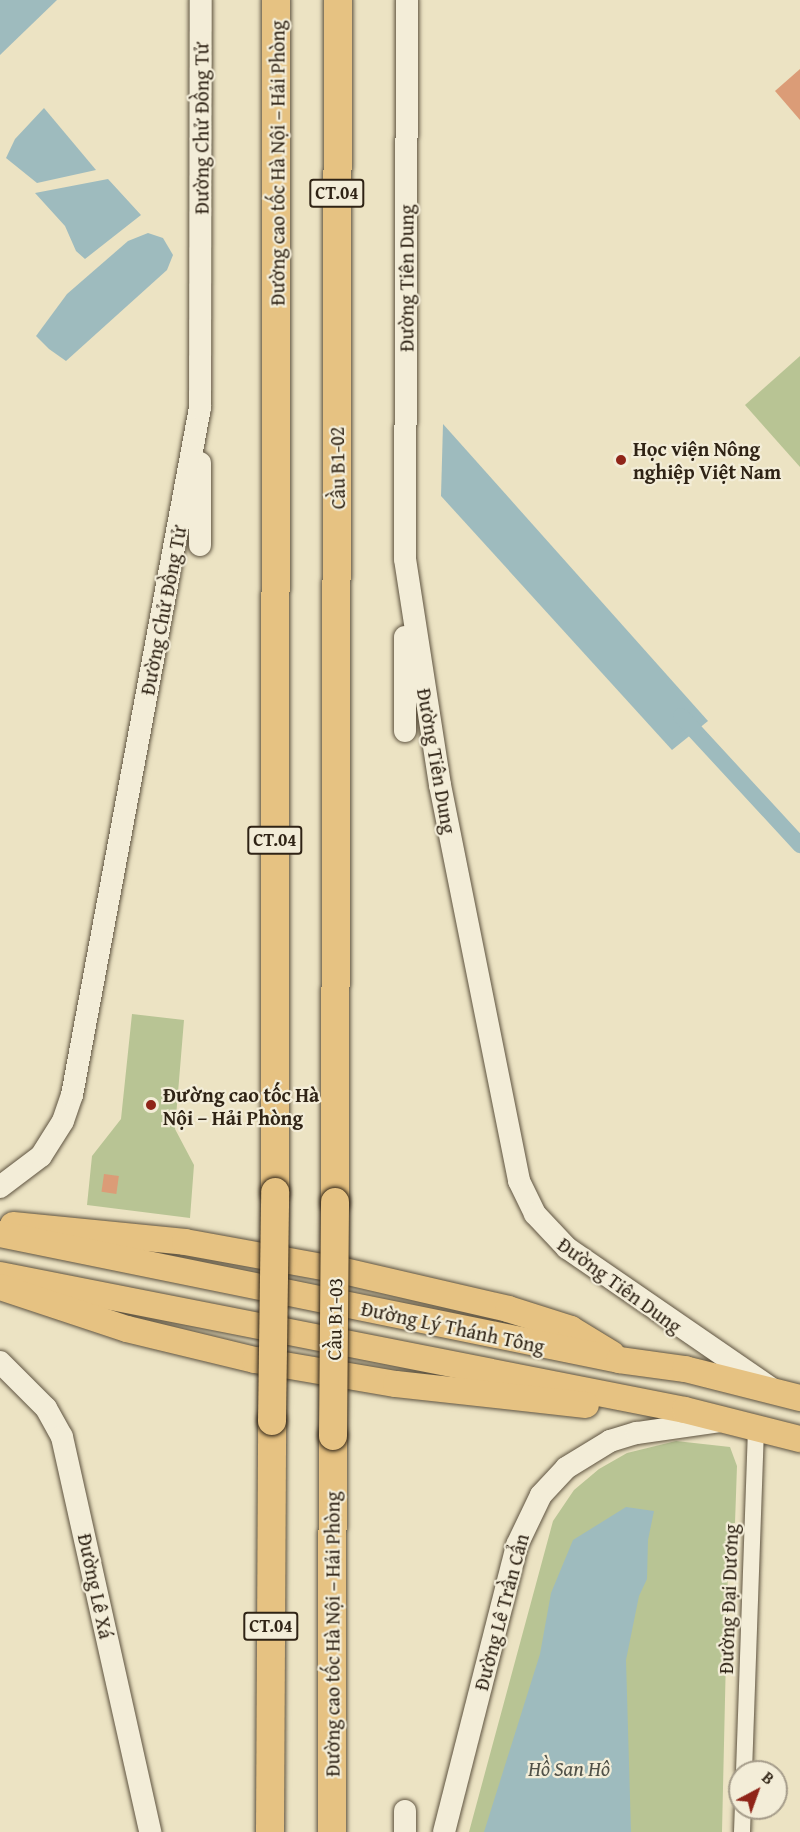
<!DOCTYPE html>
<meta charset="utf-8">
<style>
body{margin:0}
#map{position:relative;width:800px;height:1832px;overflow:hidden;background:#ece3c3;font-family:"Gentium Book Plus",serif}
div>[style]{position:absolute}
.green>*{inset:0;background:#b8c494}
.water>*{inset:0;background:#9ebbbe}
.canal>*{height:16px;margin:-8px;padding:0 8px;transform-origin:8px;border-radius:8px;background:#9ebbbe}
.building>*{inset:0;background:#db9c77;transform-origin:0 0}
.roads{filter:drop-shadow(0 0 2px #5e5340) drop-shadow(0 0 2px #5e5340)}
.minor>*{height:16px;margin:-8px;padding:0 8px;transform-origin:8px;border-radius:8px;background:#f3edd8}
.secondary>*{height:22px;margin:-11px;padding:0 11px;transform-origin:11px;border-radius:11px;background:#f3edd8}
.primary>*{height:26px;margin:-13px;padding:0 13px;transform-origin:13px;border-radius:13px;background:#e6c282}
.motorway>*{height:28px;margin:-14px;padding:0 14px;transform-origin:14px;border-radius:14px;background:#e6c282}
.bridges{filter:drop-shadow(0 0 2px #2f2315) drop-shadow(0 0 2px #2f2315)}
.motorway-bridge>*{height:28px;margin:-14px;padding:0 14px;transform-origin:14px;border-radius:14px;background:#e6c282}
.dots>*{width:16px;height:16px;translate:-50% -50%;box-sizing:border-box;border:3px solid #f3edd8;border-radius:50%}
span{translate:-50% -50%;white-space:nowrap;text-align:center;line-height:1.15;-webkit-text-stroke:4.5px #f3edd8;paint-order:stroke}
.shield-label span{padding:2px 4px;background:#f3edd8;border:2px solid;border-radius:4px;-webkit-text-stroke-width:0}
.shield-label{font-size:18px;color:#2f2315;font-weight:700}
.street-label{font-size:20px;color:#2f2315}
.poi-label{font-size:20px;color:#2f2315;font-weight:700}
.left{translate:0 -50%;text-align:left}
.water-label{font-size:21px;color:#505148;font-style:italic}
.north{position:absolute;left:728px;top:1760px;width:60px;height:60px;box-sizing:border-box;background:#f3edd8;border:2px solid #a59c8a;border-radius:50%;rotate:41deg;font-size:16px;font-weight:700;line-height:24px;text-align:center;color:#2f2315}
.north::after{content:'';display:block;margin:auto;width:21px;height:27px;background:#8f2418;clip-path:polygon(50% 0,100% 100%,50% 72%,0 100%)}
</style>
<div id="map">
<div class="green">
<div style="clip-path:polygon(800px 356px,800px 467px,745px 405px)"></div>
<div style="clip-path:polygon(132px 1014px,184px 1020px,175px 1129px,194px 1165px,190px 1218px,87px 1205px,92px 1156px,121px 1119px)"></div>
<div style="clip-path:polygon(676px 1441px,730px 1447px,737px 1466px,735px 1523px,729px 1524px,722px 1832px,469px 1832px,553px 1521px,574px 1490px,599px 1469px,627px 1453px)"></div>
</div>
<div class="water">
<div style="clip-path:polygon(0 0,57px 0,0 55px)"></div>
<div style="clip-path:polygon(44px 108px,96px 170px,37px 183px,6px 158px,15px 139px)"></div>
<div style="clip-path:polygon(108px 179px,141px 215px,85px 259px,76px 251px,65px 226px,35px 193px)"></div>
<div style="clip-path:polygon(148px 233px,163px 238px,173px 255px,167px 270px,66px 361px,49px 349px,36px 336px,67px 294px,128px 241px)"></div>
<div style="clip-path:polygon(443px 424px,708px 721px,672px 750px,441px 496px)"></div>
<div style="clip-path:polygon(626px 1507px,654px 1511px,648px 1540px,647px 1579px,639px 1596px,626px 1660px,631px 1832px,484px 1832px,540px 1654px,551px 1593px,573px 1540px)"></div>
</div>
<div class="canal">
<div style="left:681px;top:716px;width:176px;rotate:47.3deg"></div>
</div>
<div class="building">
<div style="clip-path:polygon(800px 69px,800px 120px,775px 91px)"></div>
<div style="left:104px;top:1174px;width:15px;height:18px;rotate:8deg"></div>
</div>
<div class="roads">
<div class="minor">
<div style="left:744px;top:1772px;width:345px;rotate:-88deg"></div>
<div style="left:742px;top:1832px;width:24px;rotate:-88deg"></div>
</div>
<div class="secondary">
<div style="left:407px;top:0;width:559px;rotate:90.2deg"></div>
<div style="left:405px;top:559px;width:229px;rotate:81.2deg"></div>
<div style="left:440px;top:785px;width:404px;rotate:78.7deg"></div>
<div style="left:519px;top:1181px;width:37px;rotate:64deg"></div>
<div style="left:535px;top:1214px;width:47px;rotate:46.7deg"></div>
<div style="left:567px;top:1248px;width:245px;rotate:34.5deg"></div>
<div style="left:200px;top:545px;width:82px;rotate:-90deg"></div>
<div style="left:405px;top:731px;width:94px;rotate:-90deg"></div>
<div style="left:0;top:1187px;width:51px;rotate:-37.1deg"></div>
<div style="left:41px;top:1156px;width:41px;rotate:-57.8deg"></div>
<div style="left:63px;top:1121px;width:28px;rotate:-71deg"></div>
<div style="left:72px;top:1095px;width:699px;rotate:-79.45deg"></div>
<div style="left:200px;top:408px;width:408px;rotate:-89.9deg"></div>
<div style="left:0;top:1362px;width:65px;rotate:45deg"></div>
<div style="left:46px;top:1408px;width:33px;rotate:61deg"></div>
<div style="left:62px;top:1437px;width:405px;rotate:77.4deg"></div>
<div style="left:405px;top:1832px;width:21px;rotate:-90deg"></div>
<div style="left:444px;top:1832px;width:296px;rotate:-75.7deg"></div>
<div style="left:517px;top:1545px;width:55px;rotate:-64.4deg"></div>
<div style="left:541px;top:1495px;width:37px;rotate:-47deg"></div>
<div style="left:566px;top:1468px;width:52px;rotate:-31.5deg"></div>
<div style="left:610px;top:1441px;width:28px;rotate:-17deg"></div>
<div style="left:637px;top:1433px;width:85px;rotate:-8.1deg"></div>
</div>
<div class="primary">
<div style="left:13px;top:1225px;width:173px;rotate:5.6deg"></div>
<div style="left:185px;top:1242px;width:162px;rotate:10.3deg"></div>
<div style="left:344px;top:1271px;width:168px;rotate:13deg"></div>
<div style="left:508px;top:1309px;width:66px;rotate:17.6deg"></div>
<div style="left:571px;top:1329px;width:48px;rotate:31.4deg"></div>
<div style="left:0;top:1234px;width:632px;rotate:11.51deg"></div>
<div style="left:619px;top:1360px;width:67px;rotate:7.8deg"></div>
<div style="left:685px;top:1369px;width:119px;rotate:14.2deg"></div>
<div style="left:0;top:1275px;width:698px;rotate:11.15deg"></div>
<div style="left:685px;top:1410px;width:119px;rotate:14.2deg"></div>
<div style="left:0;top:1287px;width:134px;rotate:18.3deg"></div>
<div style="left:127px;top:1329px;width:132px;rotate:13.6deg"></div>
<div style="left:255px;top:1360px;width:143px;rotate:9.7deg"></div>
<div style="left:396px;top:1384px;width:191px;rotate:6.3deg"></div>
</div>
<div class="motorway">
<div style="left:275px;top:1192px;width:1192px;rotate:-89.95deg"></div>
<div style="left:335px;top:1202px;width:1202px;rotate:-89.86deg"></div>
<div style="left:270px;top:1832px;width:411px;rotate:-89.7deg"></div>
<div style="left:332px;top:1832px;width:396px;rotate:-89.9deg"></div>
</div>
</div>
<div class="bridges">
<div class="motorway-bridge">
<div style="left:272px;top:1421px;width:229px;rotate:-89.2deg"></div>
<div style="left:333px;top:1436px;width:234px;rotate:-89.5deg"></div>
</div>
</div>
<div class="dots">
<div style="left:621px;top:460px;background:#8f2418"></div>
<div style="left:151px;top:1105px;background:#8f2418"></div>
</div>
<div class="shield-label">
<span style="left:337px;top:193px">CT.04</span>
<span style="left:275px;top:840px">CT.04</span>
<span style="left:271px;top:1626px">CT.04</span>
</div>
<div class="street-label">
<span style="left:201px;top:128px;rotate:-90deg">Đường Chử Đồng Tử</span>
<span style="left:277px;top:163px;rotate:-90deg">Đường cao tốc Hà Nội – Hải Phòng</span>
<span style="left:406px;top:278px;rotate:-90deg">Đường Tiên Dung</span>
<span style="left:337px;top:468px;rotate:-91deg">Cầu B1-02</span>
<span style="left:163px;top:610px;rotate:-79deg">Đường Chử Đồng Tử</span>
<span style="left:437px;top:761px;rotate:80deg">Đường Tiên Dung</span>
<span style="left:620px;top:1285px;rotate:36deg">Đường Tiên Dung</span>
<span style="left:334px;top:1319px;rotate:-89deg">Cầu B1-03</span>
<span style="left:453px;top:1327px;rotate:12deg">Đường Lý Thánh Tông</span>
<span style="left:96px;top:1586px;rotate:78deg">Đường Lê Xá</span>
<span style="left:728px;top:1599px;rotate:-88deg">Đường Đại Dương</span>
<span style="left:501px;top:1612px;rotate:-75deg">Đường Lê Trần Cẩn</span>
<span style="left:332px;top:1634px;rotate:-90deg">Đường cao tốc Hà Nội – Hải Phòng</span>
</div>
<div class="poi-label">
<span class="left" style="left:633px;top:460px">Học viện Nông<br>nghiệp Việt Nam</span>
<span class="left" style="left:163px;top:1106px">Đường cao tốc Hà<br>Nội – Hải Phòng</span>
</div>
<div class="water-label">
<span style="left:569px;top:1769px">Hồ San Hô</span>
</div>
<div class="north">B</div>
</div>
